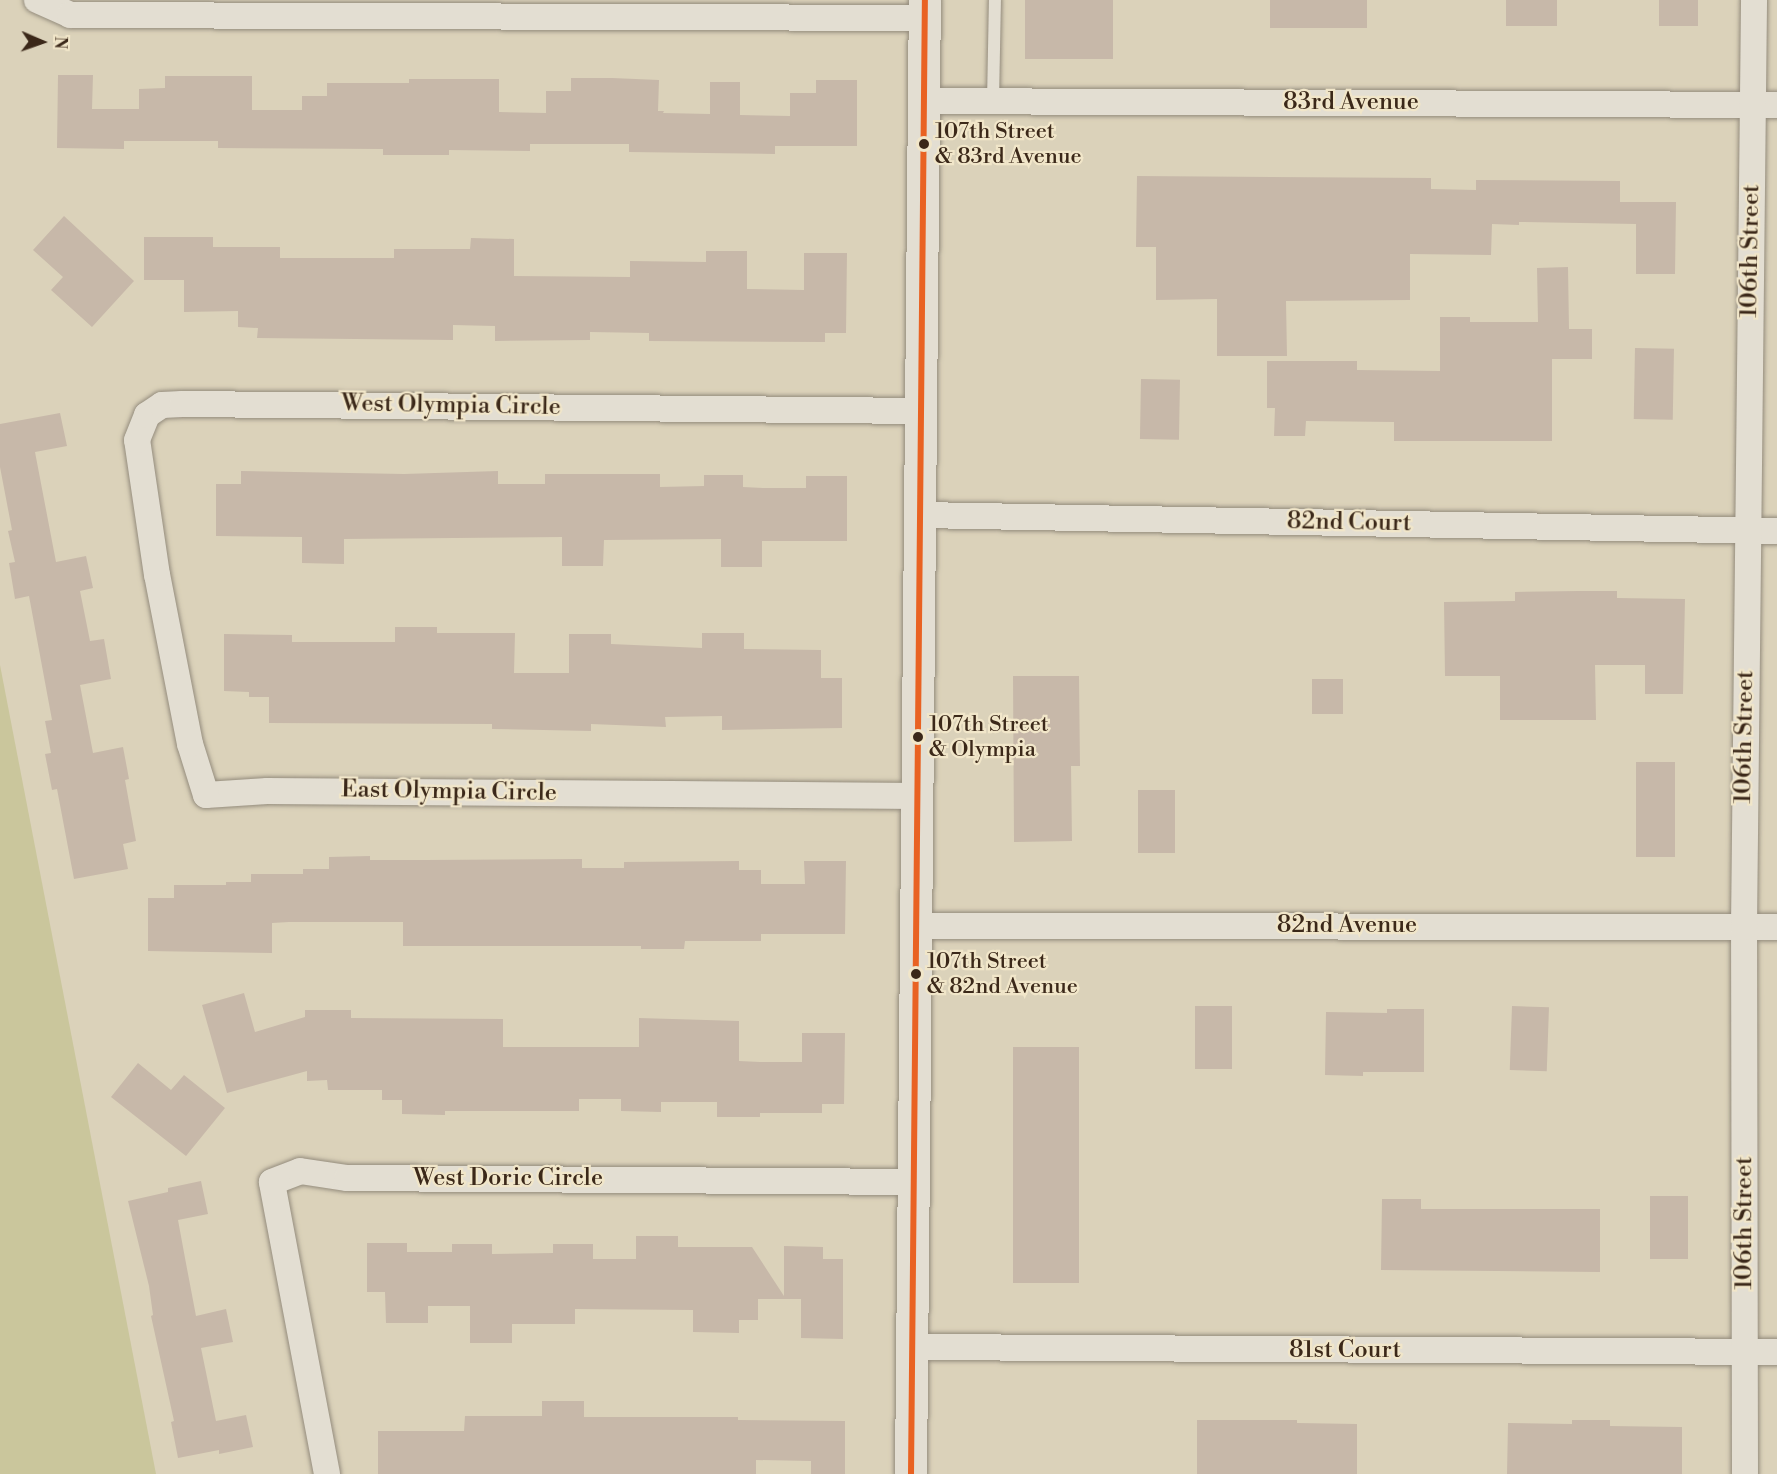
<!DOCTYPE html>
<style>
body{margin:0}
#map{position:relative;width:1777px;height:1474px;overflow:hidden;background:#dbd2ba;font-family:"Libre Bodoni",serif}
div>[style]{position:absolute}
.green>*{inset:0;background:#cac69c}
.building>*{inset:0;background:#c7b8a9;transform-origin:0 0}
.roads{filter:drop-shadow(0 0 2px #948c7d) drop-shadow(0 0 2px #948c7d)}
.service>*{height:12px;margin:-6px;padding:0 6px;transform-origin:6px;border-radius:6px;background:#e3ded2}
.minor>*{height:26px;margin:-13px;padding:0 13px;transform-origin:13px;border-radius:13px;background:#e3ded2}
.tertiary>*{height:32px;margin:-16px;padding:0 16px;transform-origin:16px;border-radius:16px;background:#e3ded2}
.bus-1>*{height:6px;margin:-3px;padding:0 3px;transform-origin:3px;border-radius:3px;background:#e96222}
.dots>*{width:16px;height:16px;translate:-50% -50%;box-sizing:border-box;border:3px solid #f1e6c9;border-radius:50%}
span{translate:-50% -50%;white-space:nowrap;text-align:center;line-height:1.15;-webkit-text-stroke:4.5px #f1e6c9;paint-order:stroke}
.bus-label{font-size:22px;color:#3b2819}
.left{translate:0 -50%;text-align:left}
.street-label{font-size:24px;color:#3b2819}
.north{position:absolute;left:12px;top:12px;width:60px;height:60px;-webkit-text-stroke:4px #f1e6c9;paint-order:stroke;rotate:92deg;font-size:16px;font-weight:700;line-height:24px;text-align:center;color:#3b2819}
.north::after{content:'';display:block;margin:auto;width:21px;height:27px;background:#3b2819;clip-path:polygon(50% 0,100% 100%,50% 72%,0 100%)}
</style>
<div id="map">
<div class="green">
<div style="clip-path:polygon(0 665px,156px 1474px,0 1474px)"></div>
</div>
<div class="building">
<div style="left:1025px;top:0;width:88px;height:59px"></div>
<div style="left:1270px;top:0;width:97px;height:28px"></div>
<div style="left:1506px;top:0;width:51px;height:26px"></div>
<div style="left:1659px;top:0;width:39px;height:26px"></div>
<div style="clip-path:polygon(58px 75px,93px 75px,92px 109px,139px 109px,139px 89px,165px 88px,165px 76px,252px 76px,252px 110px,302px 110px,302px 96px,327px 96px,327px 83px,409px 83px,409px 79px,499px 79px,499px 112px,546px 113px,546px 91px,571px 91px,571px 78px,612px 78px,659px 80px,658px 111px,664px 111px,663px 113px,710px 114px,710px 82px,740px 82px,740px 115px,790px 116px,790px 93px,816px 93px,816px 80px,857px 80px,857px 146px,775px 146px,775px 154px,629px 152px,629px 144px,530px 144px,530px 151px,449px 150px,449px 155px,383px 155px,383px 149px,218px 148px,218px 141px,124px 141px,124px 149px,57px 148px)"></div>
<div style="clip-path:polygon(1137px 176px,1431px 178px,1431px 189px,1476px 190px,1476px 180px,1620px 181px,1620px 202px,1676px 202px,1675px 274px,1636px 274px,1636px 224px,1519px 222px,1519px 225px,1492px 224px,1491px 255px,1410px 254px,1410px 300px,1286px 301px,1287px 356px,1217px 356px,1217px 299px,1156px 300px,1156px 247px,1136px 247px)"></div>
<div style="clip-path:polygon(64px 216px,134px 281px,92px 327px,51px 290px,63px 277px,33px 250px)"></div>
<div style="clip-path:polygon(144px 237px,213px 237px,213px 247px,280px 247px,280px 258px,394px 258px,394px 249px,470px 249px,471px 238px,514px 239px,514px 276px,630px 277px,630px 261px,706px 262px,706px 251px,747px 251px,747px 289px,804px 290px,804px 253px,847px 253px,846px 333px,825px 333px,825px 342px,649px 341px,649px 333px,590px 332px,590px 340px,495px 341px,495px 326px,453px 325px,453px 340px,257px 338px,258px 328px,238px 327px,238px 311px,184px 312px,184px 280px,144px 280px)"></div>
<div style="clip-path:polygon(1568px 267px,1569px 329px,1592px 329px,1592px 359px,1552px 359px,1552px 441px,1394px 441px,1394px 422px,1306px 421px,1305px 436px,1274px 436px,1275px 408px,1267px 408px,1267px 361px,1357px 361px,1357px 370px,1440px 371px,1440px 317px,1470px 317px,1470px 322px,1538px 322px,1537px 268px)"></div>
<div style="left:1635px;top:348px;width:39px;height:71px;rotate:1deg"></div>
<div style="left:1141px;top:379px;width:39px;height:60px;rotate:1deg"></div>
<div style="clip-path:polygon(60px 413px,67px 446px,35px 452px,56px 562px,86px 556px,93px 588px,80px 591px,90px 641px,104px 639px,111px 679px,80px 685px,93px 753px,123px 747px,129px 779px,125px 780px,136px 841px,123px 844px,128px 869px,74px 879px,57px 789px,52px 790px,45px 754px,51px 753px,45px 721px,52px 720px,29px 596px,15px 599px,9px 563px,15px 562px,8px 531px,12px 530px,0 467px,0 424px)"></div>
<div style="clip-path:polygon(241px 471px,404px 474px,498px 471px,498px 484px,545px 484px,545px 474px,660px 474px,660px 487px,704px 486px,704px 475px,743px 475px,743px 487px,763px 488px,806px 488px,806px 476px,847px 476px,847px 541px,762px 541px,762px 567px,721px 567px,721px 539px,604px 540px,603px 566px,562px 566px,562px 537px,344px 539px,344px 564px,302px 563px,302px 537px,216px 536px,216px 484px,241px 484px)"></div>
<div style="clip-path:polygon(1579px 591px,1617px 591px,1617px 598px,1685px 599px,1683px 694px,1645px 694px,1645px 665px,1595px 665px,1596px 720px,1500px 720px,1500px 676px,1445px 676px,1444px 602px,1515px 601px,1515px 592px)"></div>
<div style="clip-path:polygon(395px 627px,437px 627px,437px 633px,515px 633px,514px 673px,569px 673px,569px 634px,611px 634px,611px 644px,702px 648px,702px 633px,744px 633px,744px 649px,821px 650px,821px 678px,842px 678px,842px 728px,722px 730px,722px 716px,665px 717px,666px 727px,591px 724px,591px 731px,492px 729px,492px 724px,269px 723px,269px 697px,249px 697px,249px 692px,224px 691px,224px 634px,292px 635px,292px 642px,395px 642px)"></div>
<div style="clip-path:polygon(1013px 676px,1079px 676px,1080px 766px,1071px 766px,1072px 841px,1014px 842px)"></div>
<div style="left:1312px;top:679px;width:31px;height:35px"></div>
<div style="left:1636px;top:762px;width:39px;height:95px"></div>
<div style="left:1138px;top:790px;width:37px;height:63px"></div>
<div style="clip-path:polygon(370px 856px,370px 860px,425px 860px,582px 859px,582px 868px,624px 868px,624px 862px,739px 861px,739px 870px,761px 870px,761px 884px,805px 884px,804px 861px,846px 861px,845px 934px,761px 934px,761px 941px,685px 941px,684px 949px,641px 949px,641px 946px,403px 946px,403px 922px,289px 922px,272px 923px,272px 953px,148px 951px,148px 898px,174px 898px,174px 885px,226px 885px,226px 882px,251px 882px,251px 874px,303px 874px,303px 869px,329px 869px,329px 857px)"></div>
<div style="clip-path:polygon(244px 993px,255px 1032px,305px 1017px,305px 1010px,351px 1010px,351px 1018px,503px 1019px,503px 1047px,639px 1047px,639px 1018px,739px 1021px,739px 1061px,760px 1062px,802px 1062px,802px 1033px,845px 1033px,844px 1104px,822px 1104px,822px 1113px,760px 1113px,760px 1117px,717px 1117px,717px 1102px,661px 1102px,661px 1112px,621px 1111px,621px 1099px,579px 1099px,579px 1111px,445px 1111px,445px 1115px,402px 1114px,402px 1100px,382px 1100px,382px 1090px,328px 1090px,327px 1080px,307px 1081px,307px 1071px,227px 1093px,202px 1005px)"></div>
<div style="left:1195px;top:1006px;width:37px;height:63px"></div>
<div style="left:1512px;top:1006px;width:37px;height:64px;rotate:2deg"></div>
<div style="clip-path:polygon(1387px 1009px,1424px 1009px,1424px 1072px,1363px 1072px,1363px 1076px,1325px 1075px,1326px 1012px,1387px 1013px)"></div>
<div style="left:1013px;top:1047px;width:66px;height:236px"></div>
<div style="clip-path:polygon(138px 1063px,171px 1090px,184px 1075px,225px 1108px,186px 1156px,111px 1097px)"></div>
<div style="clip-path:polygon(201px 1181px,208px 1214px,178px 1220px,185px 1258px,196px 1316px,226px 1309px,233px 1342px,201px 1348px,216px 1421px,246px 1415px,253px 1447px,219px 1454px,219px 1450px,178px 1458px,171px 1422px,174px 1421px,151px 1316px,153px 1315px,149px 1286px,128px 1201px,168px 1192px,168px 1188px)"></div>
<div style="left:1650px;top:1196px;width:38px;height:63px"></div>
<div style="clip-path:polygon(1382px 1199px,1421px 1199px,1421px 1209px,1600px 1209px,1600px 1272px,1381px 1270px)"></div>
<div style="clip-path:polygon(636px 1236px,678px 1236px,678px 1247px,752px 1247px,784px 1296px,784px 1246px,823px 1247px,823px 1259px,843px 1259px,843px 1339px,801px 1338px,801px 1299px,758px 1299px,758px 1320px,739px 1320px,739px 1333px,693px 1332px,693px 1310px,575px 1309px,575px 1324px,512px 1324px,512px 1343px,470px 1343px,470px 1306px,428px 1306px,428px 1323px,386px 1323px,385px 1292px,367px 1292px,367px 1243px,407px 1243px,407px 1252px,452px 1252px,452px 1244px,492px 1244px,492px 1254px,553px 1253px,553px 1244px,593px 1244px,593px 1259px,636px 1259px)"></div>
<div style="clip-path:polygon(542px 1401px,584px 1401px,584px 1417px,738px 1417px,738px 1420px,845px 1421px,845px 1474px,811px 1474px,811px 1461px,756px 1460px,756px 1474px,378px 1474px,378px 1431px,464px 1431px,465px 1416px,542px 1416px)"></div>
<div style="clip-path:polygon(1197px 1420px,1297px 1420px,1297px 1423px,1357px 1424px,1357px 1474px,1197px 1474px)"></div>
<div style="clip-path:polygon(1572px 1420px,1610px 1420px,1610px 1426px,1682px 1427px,1682px 1474px,1507px 1474px,1508px 1423px,1572px 1424px)"></div>
</div>
<div class="roads">
<div class="service">
<div style="left:993px;top:101px;width:101px;rotate:-88.9deg"></div>
</div>
<div class="minor">
<div style="left:37px;top:0;width:36px;rotate:24deg"></div>
<div style="left:70px;top:15px;width:855px;rotate:0.2deg"></div>
<div style="left:925px;top:101px;width:852px;rotate:0.27deg"></div>
<div style="left:921px;top:515px;width:856px;rotate:1.07deg"></div>
<div style="left:918px;top:796px;width:651px;rotate:-179.56deg"></div>
<div style="left:267px;top:791px;width:61px;rotate:176.2deg"></div>
<div style="left:206px;top:795px;width:53px;rotate:-107.4deg"></div>
<div style="left:190px;top:744px;width:172px;rotate:-101deg"></div>
<div style="left:157px;top:575px;width:136px;rotate:-98.4deg"></div>
<div style="left:137px;top:440px;width:27px;rotate:-68deg"></div>
<div style="left:147px;top:415px;width:18px;rotate:-34deg"></div>
<div style="left:162px;top:405px;width:20px;rotate:-3deg"></div>
<div style="left:182px;top:404px;width:739px;rotate:0.54deg"></div>
<div style="left:917px;top:926px;width:860px;rotate:0.07deg"></div>
<div style="left:913px;top:1347px;width:864px;rotate:0.33deg"></div>
<div style="left:327px;top:1474px;width:297px;rotate:-100.7deg"></div>
<div style="left:272px;top:1182px;width:30px;rotate:-21deg"></div>
<div style="left:300px;top:1171px;width:48px;rotate:8.5deg"></div>
<div style="left:347px;top:1178px;width:567px;rotate:0.4deg"></div>
<div style="left:1745px;top:1474px;width:547px;rotate:-90.1deg"></div>
<div style="left:1744px;top:927px;width:927px;rotate:-89.38deg"></div>
</div>
<div class="tertiary">
<div style="left:911px;top:1474px;width:1474px;rotate:-89.46deg"></div>
</div>
</div>
<div class="bus-1">
<div style="left:911px;top:1474px;width:1474px;rotate:-89.46deg"></div>
</div>
<div class="dots">
<div style="left:924px;top:144px;background:#3b2819"></div>
<div style="left:918px;top:737px;background:#3b2819"></div>
<div style="left:916px;top:974px;background:#3b2819"></div>
</div>
<div class="bus-label">
<span class="left" style="left:935px;top:144px">107th Street<br>&amp; 83rd Avenue</span>
<span class="left" style="left:929px;top:737px">107th Street<br>&amp; Olympia</span>
<span class="left" style="left:927px;top:974px">107th Street<br>&amp; 82nd Avenue</span>
</div>
<div class="street-label">
<span style="left:1351px;top:103px">83rd Avenue</span>
<span style="left:1751px;top:251px;rotate:-89deg">106th Street</span>
<span style="left:451px;top:406px;rotate:1deg">West Olympia Circle</span>
<span style="left:1349px;top:523px;rotate:1deg">82nd Court</span>
<span style="left:1745px;top:737px;rotate:-89deg">106th Street</span>
<span style="left:449px;top:792px;rotate:1deg">East Olympia Circle</span>
<span style="left:1347px;top:926px">82nd Avenue</span>
<span style="left:508px;top:1179px">West Doric Circle</span>
<span style="left:1745px;top:1223px;rotate:-90deg">106th Street</span>
<span style="left:1345px;top:1351px">81st Court</span>
</div>
<div class="north">N</div>
</div>
